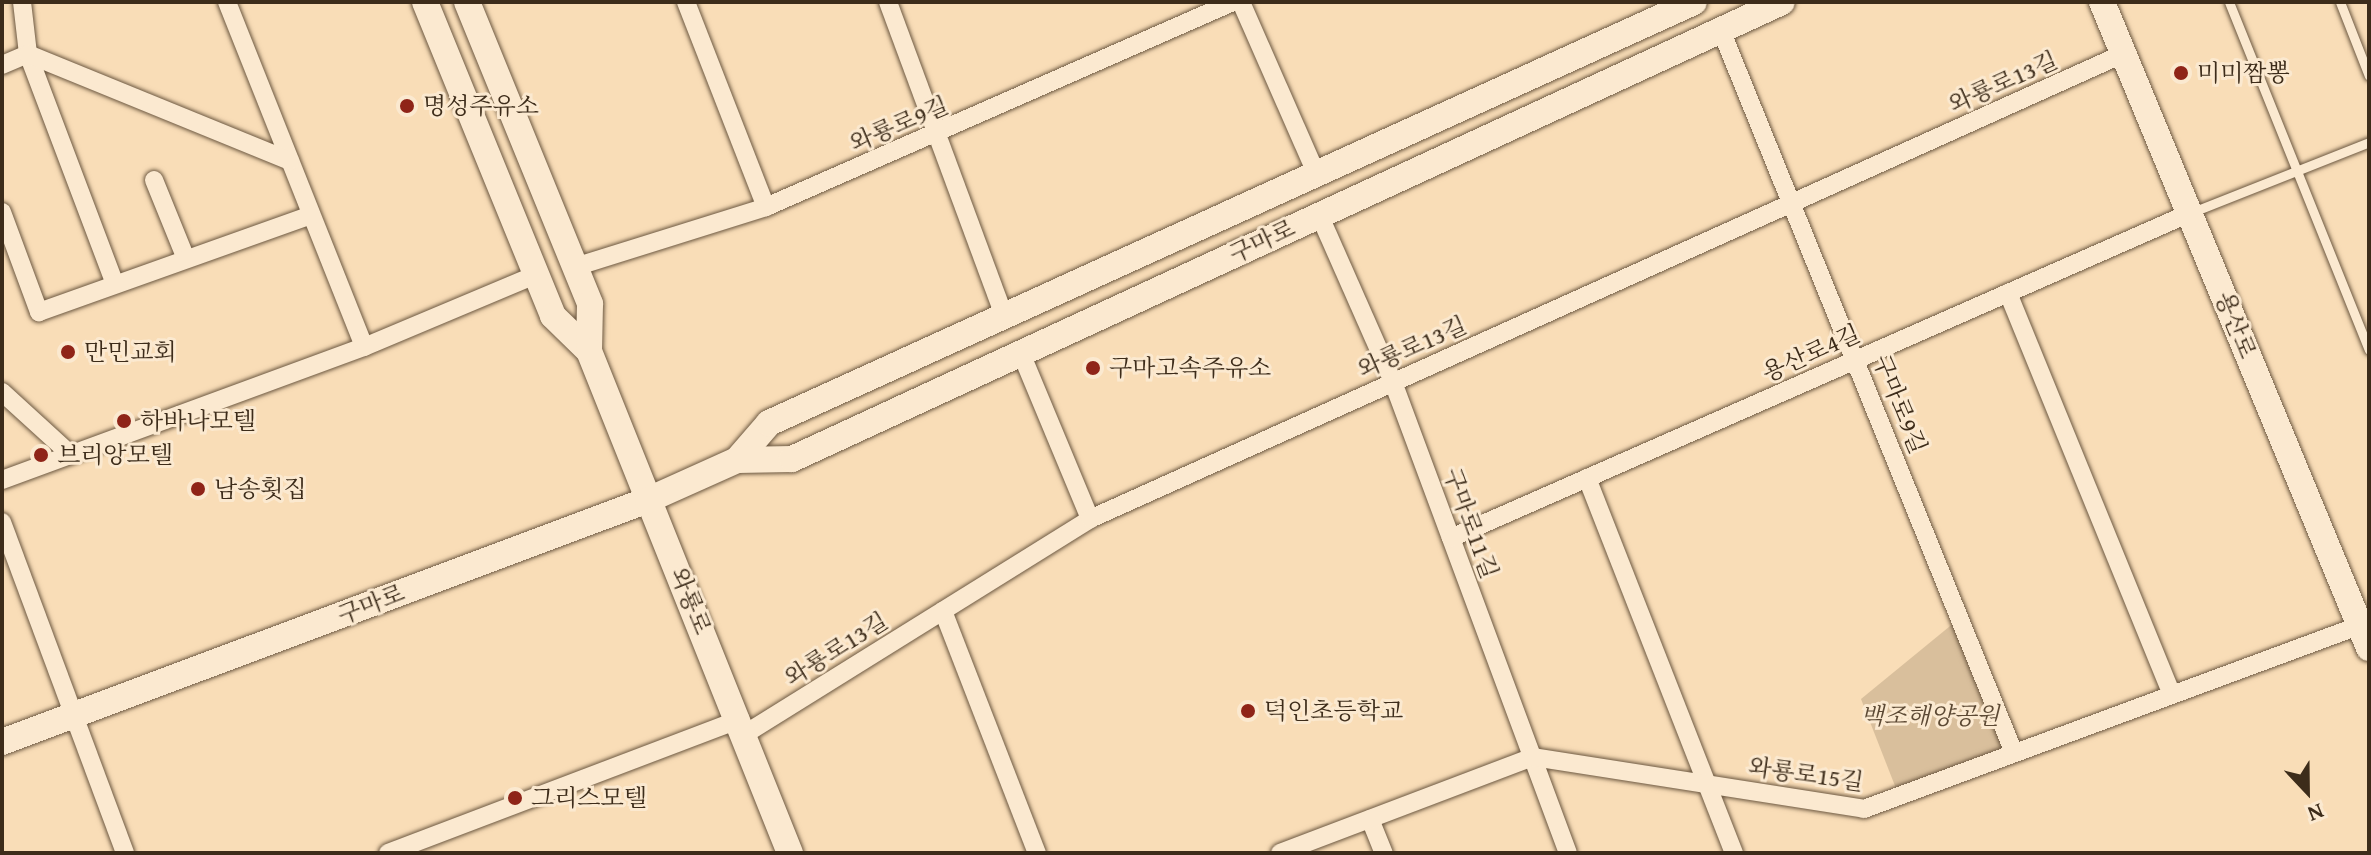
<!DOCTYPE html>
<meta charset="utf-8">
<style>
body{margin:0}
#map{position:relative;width:2371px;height:855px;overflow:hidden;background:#f9ddb7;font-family:"Gentium Book Plus","Noto Serif KR",serif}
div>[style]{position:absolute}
.green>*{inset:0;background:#d9bf9c}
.roads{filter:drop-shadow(0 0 2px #6c5841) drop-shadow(0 0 2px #6c5841)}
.lane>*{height:9px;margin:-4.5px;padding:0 4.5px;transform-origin:4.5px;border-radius:4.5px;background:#fbe9d0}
.street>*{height:18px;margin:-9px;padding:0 9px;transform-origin:9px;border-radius:9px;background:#fbe9d0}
.secondary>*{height:26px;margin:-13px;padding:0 13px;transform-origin:13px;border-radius:13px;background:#fbe9d0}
.dots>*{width:22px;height:22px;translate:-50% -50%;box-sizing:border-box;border:4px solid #fbe9d0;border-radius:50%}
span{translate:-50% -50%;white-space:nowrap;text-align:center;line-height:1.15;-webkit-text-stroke:6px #fbe9d0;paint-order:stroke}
.poi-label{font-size:24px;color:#3d2c1a}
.left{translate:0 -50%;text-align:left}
.street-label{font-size:24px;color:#3d2c1a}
.park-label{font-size:24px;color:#5c4934;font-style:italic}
.frame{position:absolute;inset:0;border:4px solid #3d2c1a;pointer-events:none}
.north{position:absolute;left:2267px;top:751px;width:80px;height:80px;-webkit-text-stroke:6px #fbe9d0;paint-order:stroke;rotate:158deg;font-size:22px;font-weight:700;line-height:32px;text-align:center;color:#3d2c1a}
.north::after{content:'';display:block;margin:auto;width:28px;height:36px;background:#3d2c1a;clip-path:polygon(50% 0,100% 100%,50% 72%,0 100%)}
</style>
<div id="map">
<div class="green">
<div style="clip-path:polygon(1955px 622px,2007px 750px,1897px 791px,1861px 699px)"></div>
</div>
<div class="roads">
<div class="lane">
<div style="left:2229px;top:2px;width:375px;rotate:68.1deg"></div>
<div style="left:2340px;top:2px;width:79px;rotate:68.6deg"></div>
<div style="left:2190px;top:213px;width:193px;rotate:-21.6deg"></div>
</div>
<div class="street">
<div style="left:22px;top:2px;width:52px;rotate:83.4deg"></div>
<div style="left:28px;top:54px;width:246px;rotate:69.3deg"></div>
<div style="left:227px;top:2px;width:371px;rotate:68.3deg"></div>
<div style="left:686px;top:2px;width:220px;rotate:68.7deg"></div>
<div style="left:888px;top:2px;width:335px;rotate:69.7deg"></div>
<div style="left:1241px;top:2px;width:189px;rotate:66.3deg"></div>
<div style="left:1721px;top:30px;width:780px;rotate:67.94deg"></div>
<div style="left:2px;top:65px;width:28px;rotate:-23deg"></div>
<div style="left:28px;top:54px;width:283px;rotate:22.2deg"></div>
<div style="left:154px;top:180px;width:85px;rotate:67.9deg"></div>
<div style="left:2px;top:212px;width:107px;rotate:69.7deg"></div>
<div style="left:39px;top:312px;width:289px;rotate:-19.6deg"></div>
<div style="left:1319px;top:214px;width:184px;rotate:66.2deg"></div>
<div style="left:1393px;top:382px;width:502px;rotate:69.62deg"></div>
<div style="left:575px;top:267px;width:200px;rotate:-17.4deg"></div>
<div style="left:766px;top:207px;width:510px;rotate:-23.7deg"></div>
<div style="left:2008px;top:293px;width:431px;rotate:67.8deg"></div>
<div style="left:1021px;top:353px;width:180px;rotate:67.4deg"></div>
<div style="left:2px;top:392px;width:93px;rotate:42.4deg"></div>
<div style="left:1587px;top:478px;width:403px;rotate:68.6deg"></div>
<div style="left:2px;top:480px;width:386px;rotate:-20.2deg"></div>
<div style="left:364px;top:347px;width:189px;rotate:-22.8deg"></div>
<div style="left:2px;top:522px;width:353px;rotate:69.6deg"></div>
<div style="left:1451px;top:538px;width:807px;rotate:-23.74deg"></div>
<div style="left:943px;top:611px;width:260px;rotate:68.8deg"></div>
<div style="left:745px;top:734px;width:407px;rotate:-31.9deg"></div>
<div style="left:1090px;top:519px;width:1135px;rotate:-24.24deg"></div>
<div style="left:1370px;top:819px;width:37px;rotate:68deg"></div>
<div style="left:388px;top:853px;width:377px;rotate:-20.8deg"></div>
<div style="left:1280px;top:853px;width:271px;rotate:-20.8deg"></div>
<div style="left:1533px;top:757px;width:335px;rotate:8.9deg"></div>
<div style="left:1864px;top:809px;width:539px;rotate:-20.32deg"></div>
</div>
<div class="secondary">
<div style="left:425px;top:2px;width:339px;rotate:67.8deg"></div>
<div style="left:553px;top:316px;width:50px;rotate:44.2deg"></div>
<div style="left:467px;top:2px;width:326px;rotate:67.8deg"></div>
<div style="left:590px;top:304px;width:47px;rotate:91.2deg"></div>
<div style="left:589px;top:351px;width:541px;rotate:68.18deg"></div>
<div style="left:2102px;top:2px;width:699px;rotate:67.54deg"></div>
<div style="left:737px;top:460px;width:49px;rotate:-49.1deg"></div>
<div style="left:769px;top:423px;width:1016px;rotate:-24.47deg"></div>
<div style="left:2px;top:742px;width:690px;rotate:-20.54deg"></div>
<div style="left:648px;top:500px;width:98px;rotate:-24.2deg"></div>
<div style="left:737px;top:460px;width:55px;rotate:-1deg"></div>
<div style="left:792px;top:459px;width:1090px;rotate:-24.78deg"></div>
</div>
</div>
<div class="dots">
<div style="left:2181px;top:73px;background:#8f2418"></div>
<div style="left:407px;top:106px;background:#8f2418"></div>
<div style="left:68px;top:352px;background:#8f2418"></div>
<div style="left:1093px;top:368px;background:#8f2418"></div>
<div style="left:124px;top:421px;background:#8f2418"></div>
<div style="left:41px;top:455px;background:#8f2418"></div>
<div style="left:198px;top:489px;background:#8f2418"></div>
<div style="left:1248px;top:711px;background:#8f2418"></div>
<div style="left:515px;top:798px;background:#8f2418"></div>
</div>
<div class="poi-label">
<span class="left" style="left:2197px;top:73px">미미짬뽕</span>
<span class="left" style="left:423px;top:106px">명성주유소</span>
<span class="left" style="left:84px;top:352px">만민교회</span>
<span class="left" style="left:1109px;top:368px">구마고속주유소</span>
<span class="left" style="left:140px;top:421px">하바나모텔</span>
<span class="left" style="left:57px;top:455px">브리앙모텔</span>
<span class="left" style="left:214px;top:489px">남송횟집</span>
<span class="left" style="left:1264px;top:711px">덕인초등학교</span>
<span class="left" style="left:531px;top:798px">그리스모텔</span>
</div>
<div class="street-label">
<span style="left:2003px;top:82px;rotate:-24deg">와룡로13길</span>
<span style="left:899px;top:124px;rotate:-23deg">와룡로9길</span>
<span style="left:1262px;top:241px;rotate:-25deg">구마로</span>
<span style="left:2236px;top:325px;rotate:68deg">용산로</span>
<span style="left:1412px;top:347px;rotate:-24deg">와룡로13길</span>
<span style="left:1811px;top:353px;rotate:-24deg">용산로4길</span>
<span style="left:1900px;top:404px;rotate:68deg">구마로9길</span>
<span style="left:1471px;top:523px;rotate:70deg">구마로11길</span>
<span style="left:691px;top:601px;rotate:68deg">와룡로</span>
<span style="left:371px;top:604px;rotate:-21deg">구마로</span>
<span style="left:836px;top:649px;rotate:-32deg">와룡로13길</span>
<span style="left:1806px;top:774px;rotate:8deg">와룡로15길</span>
</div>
<div class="park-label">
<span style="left:1930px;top:716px">백조해양공원</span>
</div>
<div class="frame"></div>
<div class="north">N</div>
</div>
